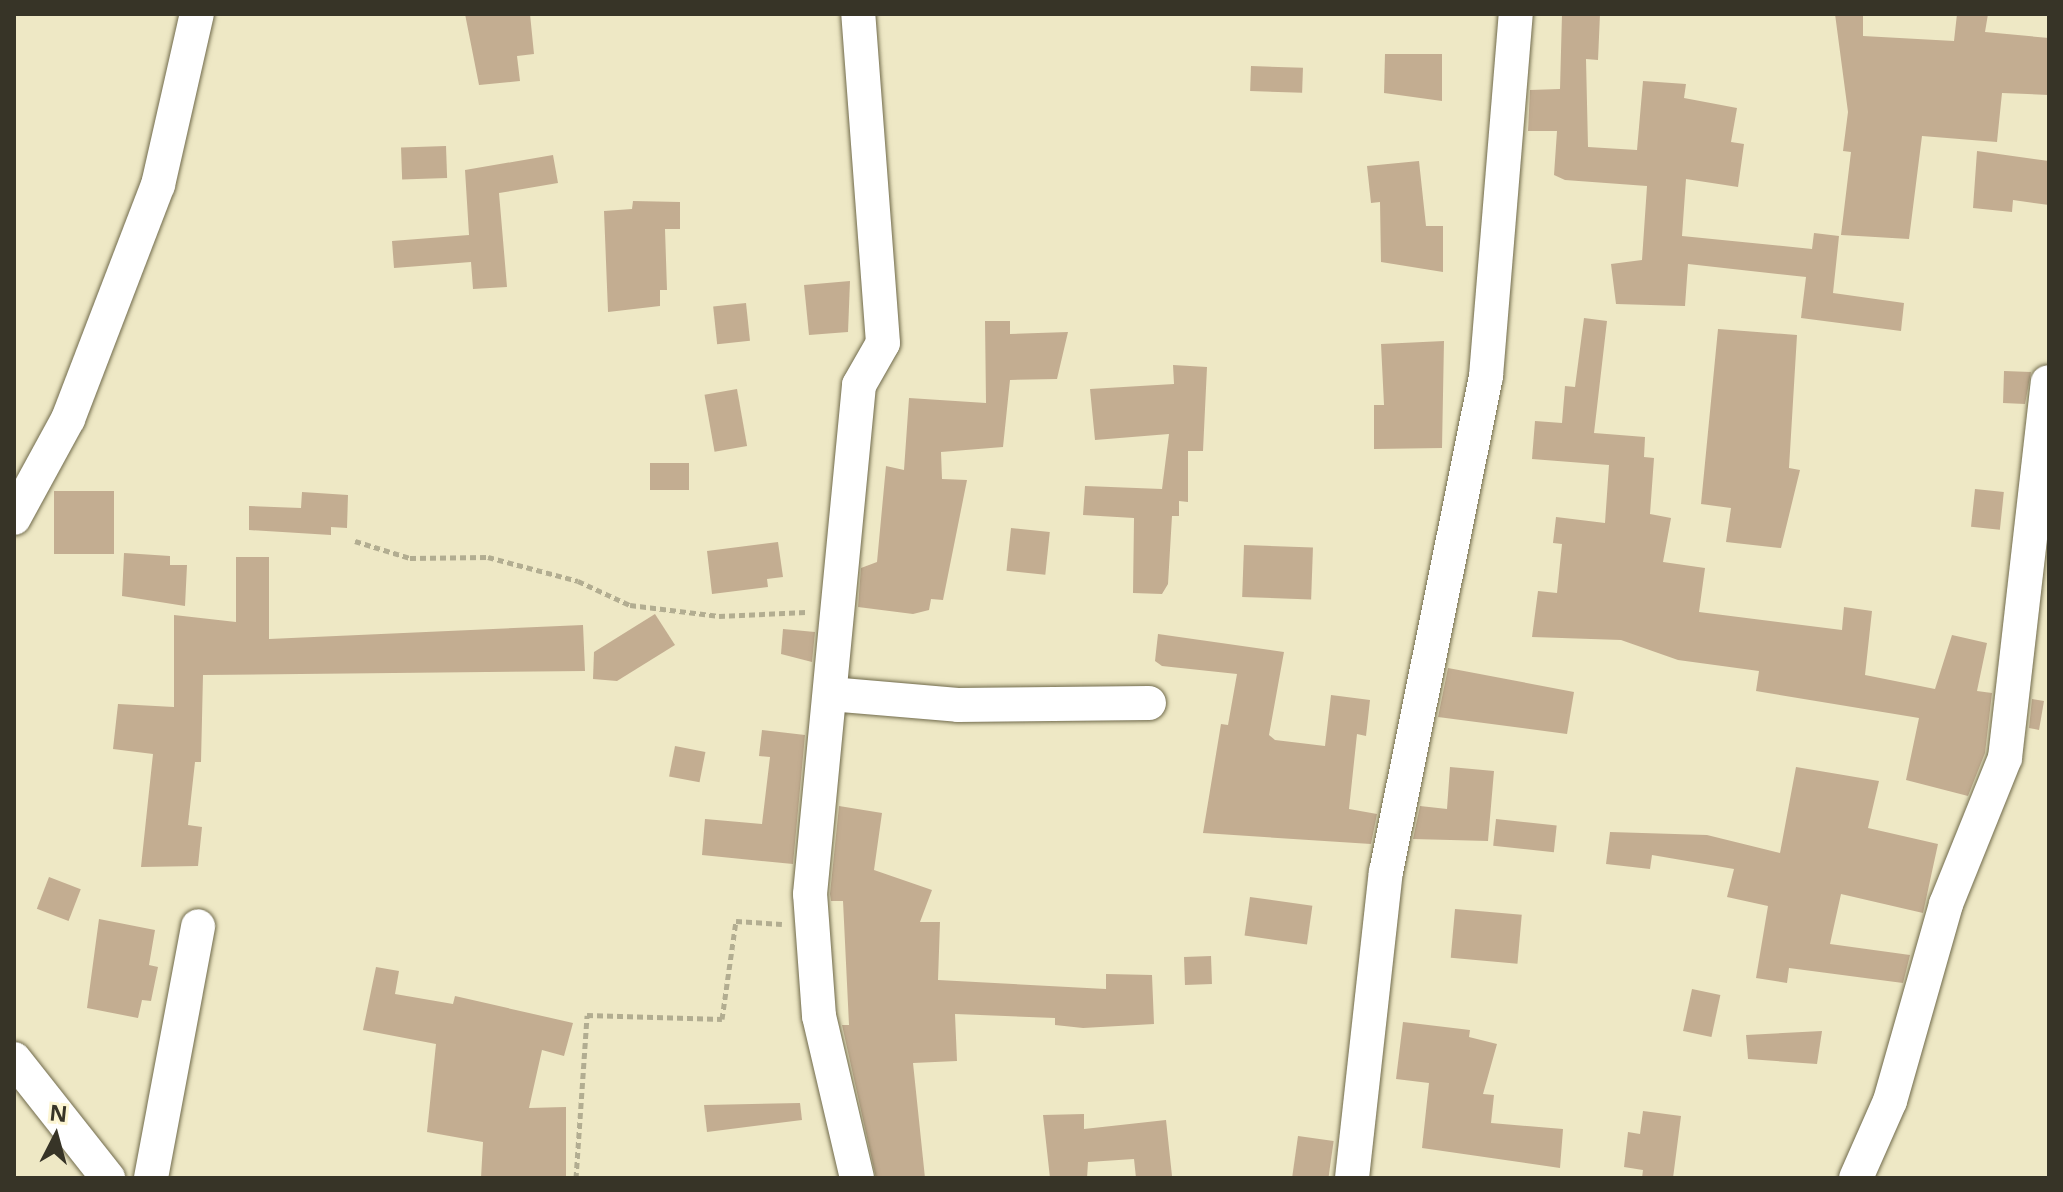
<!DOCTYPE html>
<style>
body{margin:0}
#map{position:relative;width:2063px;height:1192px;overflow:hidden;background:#eee8c5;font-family:"Noto Sans",sans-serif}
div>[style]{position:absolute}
.building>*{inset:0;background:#c3ad91;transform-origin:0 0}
.path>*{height:5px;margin-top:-2.5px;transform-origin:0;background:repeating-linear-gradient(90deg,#b2ad91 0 6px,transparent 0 10px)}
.roads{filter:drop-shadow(0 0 2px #706a4b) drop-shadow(0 0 2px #706a4b)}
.minor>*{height:34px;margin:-17px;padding:0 17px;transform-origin:17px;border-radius:17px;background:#fff}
span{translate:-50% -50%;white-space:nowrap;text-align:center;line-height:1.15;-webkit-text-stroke:6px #fcf5d2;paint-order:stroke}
.frame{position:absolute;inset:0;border:16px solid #373427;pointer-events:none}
.north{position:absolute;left:16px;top:1096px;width:80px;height:80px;-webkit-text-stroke:6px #fcf5d2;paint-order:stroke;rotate:6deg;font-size:22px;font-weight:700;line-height:32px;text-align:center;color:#373427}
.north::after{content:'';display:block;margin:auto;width:28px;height:36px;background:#373427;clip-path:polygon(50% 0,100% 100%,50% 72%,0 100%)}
</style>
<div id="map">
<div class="building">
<div style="clip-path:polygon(465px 14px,530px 14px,534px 54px,517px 56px,520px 81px,479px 85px)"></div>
<div style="clip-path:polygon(1562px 14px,1600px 14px,1598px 60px,1586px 59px,1588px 147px,1637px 150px,1643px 81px,1686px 84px,1684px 98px,1737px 108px,1731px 142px,1744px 144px,1738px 187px,1686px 179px,1682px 236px,1812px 249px,1814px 233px,1839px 236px,1833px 293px,1904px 303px,1901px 331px,1801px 318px,1806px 277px,1688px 264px,1685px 306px,1616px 304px,1611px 264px,1642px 260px,1647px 186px,1565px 180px,1554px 175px,1557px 131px,1528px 131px,1530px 90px,1560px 89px)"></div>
<div style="clip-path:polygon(1835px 14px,1863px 14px,1863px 36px,1954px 41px,1957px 14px,1988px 14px,1985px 32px,2049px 38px,2049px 95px,2002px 93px,1997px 142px,1922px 136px,1909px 239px,1841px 235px,1851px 152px,1843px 151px,1848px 112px)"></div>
<div style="clip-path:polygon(1385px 54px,1442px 54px,1442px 101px,1384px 93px)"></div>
<div style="left:1251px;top:66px;width:52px;height:25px;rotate:2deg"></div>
<div style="left:446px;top:146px;width:32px;height:45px;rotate:88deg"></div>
<div style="clip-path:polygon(1977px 151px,2049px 161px,2049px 205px,2013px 200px,2012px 212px,1973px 208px)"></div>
<div style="clip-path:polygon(553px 155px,558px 183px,499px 193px,507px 287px,473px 289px,471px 262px,394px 268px,392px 241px,469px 235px,465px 170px)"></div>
<div style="clip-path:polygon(1419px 161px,1426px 226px,1443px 226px,1443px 272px,1381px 262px,1380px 202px,1371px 203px,1367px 166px)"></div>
<div style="clip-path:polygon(633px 201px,680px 202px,680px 229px,665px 229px,667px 290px,660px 290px,660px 306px,608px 312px,604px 211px,632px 209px)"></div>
<div style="clip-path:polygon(850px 281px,848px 332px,809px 335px,804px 285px)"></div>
<div style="left:746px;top:303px;width:38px;height:33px;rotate:84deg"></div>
<div style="clip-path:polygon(1584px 318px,1607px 321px,1594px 433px,1645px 437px,1644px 457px,1654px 458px,1650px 514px,1671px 518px,1663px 562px,1705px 568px,1699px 612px,1842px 630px,1844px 607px,1872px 611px,1865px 675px,1935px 689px,1952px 635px,1987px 643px,1977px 691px,1992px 693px,1985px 753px,1968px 796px,1906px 780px,1919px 718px,1756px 691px,1759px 671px,1678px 660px,1621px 640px,1532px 637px,1538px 591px,1557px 593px,1562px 544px,1553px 543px,1556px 517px,1605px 523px,1609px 465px,1532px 459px,1535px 421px,1562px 423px,1565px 386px,1575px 387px)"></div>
<div style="clip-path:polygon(985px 321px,1010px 321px,1010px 334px,1068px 332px,1057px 379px,1010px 380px,1003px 447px,941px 452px,942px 479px,967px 480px,943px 600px,931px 599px,929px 610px,913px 614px,858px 607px,861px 568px,877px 562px,886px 466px,904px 470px,909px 398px,986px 403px)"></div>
<div style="clip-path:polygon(1718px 329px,1797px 335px,1789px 468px,1800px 470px,1781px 548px,1726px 542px,1731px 508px,1701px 504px)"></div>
<div style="clip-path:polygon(1444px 341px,1442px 448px,1374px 449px,1374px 405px,1384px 405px,1381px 344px)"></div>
<div style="clip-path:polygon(1173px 365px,1207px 367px,1203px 451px,1188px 451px,1188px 502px,1179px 501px,1179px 516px,1172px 516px,1168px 584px,1162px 594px,1133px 593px,1134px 518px,1083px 515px,1085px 486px,1162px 489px,1169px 434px,1095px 440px,1090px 389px,1174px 384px)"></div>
<div style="clip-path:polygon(2004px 371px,2031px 372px,2025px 404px,2003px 403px)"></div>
<div style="left:737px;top:389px;width:58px;height:33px;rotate:80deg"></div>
<div style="left:650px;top:463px;width:39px;height:27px"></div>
<div style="left:1975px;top:489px;width:29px;height:38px;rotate:6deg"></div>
<div style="left:54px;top:491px;width:60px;height:63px"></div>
<div style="clip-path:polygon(302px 492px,348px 495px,347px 528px,331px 527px,331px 535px,249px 530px,249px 506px,301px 508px)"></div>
<div style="left:1011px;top:528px;width:39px;height:43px;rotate:6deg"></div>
<div style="clip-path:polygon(778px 542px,783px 577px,767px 579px,768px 587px,712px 594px,707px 551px)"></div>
<div style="left:1244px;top:545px;width:69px;height:52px;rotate:2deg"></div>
<div style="clip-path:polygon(124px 553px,170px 556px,170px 565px,187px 565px,185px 606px,122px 596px)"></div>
<div style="clip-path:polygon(236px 557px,269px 557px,269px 639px,583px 625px,585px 671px,203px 675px,201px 762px,195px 762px,188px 825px,202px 827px,198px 866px,141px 867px,153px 754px,113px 749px,118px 704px,174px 707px,174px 615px,236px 622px)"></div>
<div style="clip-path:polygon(655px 614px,675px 645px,617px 681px,593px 679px,594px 652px)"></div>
<div style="clip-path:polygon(783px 629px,815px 632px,812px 662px,781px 654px)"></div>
<div style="clip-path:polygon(1158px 634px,1284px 652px,1269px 735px,1275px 740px,1325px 746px,1331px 695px,1370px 700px,1366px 736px,1357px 734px,1349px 809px,1377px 814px,1371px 844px,1203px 833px,1221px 724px,1228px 725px,1237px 674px,1162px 666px,1155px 661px)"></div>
<div style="clip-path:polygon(1448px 668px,1574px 692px,1567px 734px,1438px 717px)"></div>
<div style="clip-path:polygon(2032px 699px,2044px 701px,2039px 730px,2029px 728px)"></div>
<div style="clip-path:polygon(762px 730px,805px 735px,793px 864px,702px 855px,705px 819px,762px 824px,770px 757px,759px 756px)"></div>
<div style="left:675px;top:746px;width:31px;height:31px;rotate:11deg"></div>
<div style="clip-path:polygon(1450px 767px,1494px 771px,1488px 841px,1413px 839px,1420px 806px,1447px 809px)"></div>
<div style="clip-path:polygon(1796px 767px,1879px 781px,1868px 828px,1938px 844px,1923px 913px,1841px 894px,1830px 944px,1910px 955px,1903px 983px,1789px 968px,1787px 983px,1756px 978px,1768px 906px,1727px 897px,1734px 869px,1652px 855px,1650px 869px,1606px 864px,1610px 832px,1707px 835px,1780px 853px)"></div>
<div style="clip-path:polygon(839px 806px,882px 813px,874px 870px,932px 890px,920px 922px,940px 922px,938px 980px,1106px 989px,1106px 974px,1152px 975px,1154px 1024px,1083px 1028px,1055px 1025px,1055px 1018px,955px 1014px,957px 1061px,913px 1063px,925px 1178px,876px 1178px,842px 1025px,849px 1025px,843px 901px,831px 901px,830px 894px)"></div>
<div style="left:1496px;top:819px;width:61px;height:27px;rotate:6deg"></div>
<div style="left:49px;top:877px;width:34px;height:34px;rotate:21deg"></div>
<div style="left:1250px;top:897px;width:63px;height:39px;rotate:8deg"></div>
<div style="left:1455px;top:909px;width:67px;height:49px;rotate:5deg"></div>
<div style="clip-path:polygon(99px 919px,155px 930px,149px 965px,158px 967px,151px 1001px,142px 1000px,138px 1018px,87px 1008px)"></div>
<div style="left:1211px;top:956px;width:28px;height:27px;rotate:88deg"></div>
<div style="clip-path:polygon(376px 967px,399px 971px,395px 994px,453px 1004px,455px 996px,573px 1023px,564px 1056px,542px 1050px,529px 1108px,566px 1107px,566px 1178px,481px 1178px,483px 1142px,427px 1132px,436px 1044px,363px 1030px)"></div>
<div style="left:1692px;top:989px;width:29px;height:43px;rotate:12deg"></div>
<div style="clip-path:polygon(1403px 1022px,1470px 1030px,1469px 1037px,1497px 1044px,1483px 1094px,1494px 1095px,1491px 1123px,1563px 1129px,1560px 1168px,1422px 1148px,1429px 1083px,1396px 1079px)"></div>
<div style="clip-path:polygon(1822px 1031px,1817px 1064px,1748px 1059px,1746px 1035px)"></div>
<div style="clip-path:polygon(800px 1103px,802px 1120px,707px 1132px,704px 1105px)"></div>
<div style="clip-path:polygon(1643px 1111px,1681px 1116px,1673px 1178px,1642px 1178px,1643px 1170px,1624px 1167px,1628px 1132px,1640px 1134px)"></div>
<div style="clip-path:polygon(1084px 1114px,1084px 1129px,1166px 1120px,1172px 1176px,1136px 1178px,1134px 1159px,1088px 1162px,1087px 1178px,1050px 1178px,1043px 1115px)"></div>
<div style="left:1298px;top:1136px;width:36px;height:42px;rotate:8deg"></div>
</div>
<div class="path">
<div style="left:355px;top:541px;width:58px;rotate:17.2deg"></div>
<div style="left:410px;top:558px;width:78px;rotate:-0.7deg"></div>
<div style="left:488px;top:557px;width:93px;rotate:14.9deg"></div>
<div style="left:578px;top:581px;width:57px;rotate:24.8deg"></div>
<div style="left:630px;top:605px;width:90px;rotate:7deg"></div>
<div style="left:719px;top:616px;width:87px;rotate:-2.6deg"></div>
<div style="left:576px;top:1178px;width:163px;rotate:-86.1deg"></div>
<div style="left:587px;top:1015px;width:135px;rotate:1.7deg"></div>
<div style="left:722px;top:1019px;width:99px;rotate:-81.9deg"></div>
<div style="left:736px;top:921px;width:46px;rotate:3.7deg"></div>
</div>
<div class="roads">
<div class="minor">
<div style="left:14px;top:518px;width:113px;rotate:-61.4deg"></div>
<div style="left:68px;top:419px;width:251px;rotate:-69deg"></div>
<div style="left:158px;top:185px;width:175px;rotate:-77.2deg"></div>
<div style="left:830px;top:694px;width:128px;rotate:4.9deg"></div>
<div style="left:958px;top:705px;width:191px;rotate:-0.6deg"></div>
<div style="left:14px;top:1059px;width:152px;rotate:51.7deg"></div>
<div style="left:151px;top:1178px;width:256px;rotate:-79.4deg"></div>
<div style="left:857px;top:1178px;width:166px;rotate:-103.2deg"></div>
<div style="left:819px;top:1016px;width:122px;rotate:-94.2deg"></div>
<div style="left:810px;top:894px;width:511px;rotate:-84.5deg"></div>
<div style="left:859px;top:385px;width:48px;rotate:-60.3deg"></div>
<div style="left:883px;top:343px;width:330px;rotate:-94.3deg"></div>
<div style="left:1352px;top:1178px;width:308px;rotate:-83.7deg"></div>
<div style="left:1386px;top:872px;width:506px;rotate:-78.6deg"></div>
<div style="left:1486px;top:376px;width:363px;rotate:-85.3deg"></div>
<div style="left:1856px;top:1178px;width:84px;rotate:-66.2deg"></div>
<div style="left:1890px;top:1101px;width:205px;rotate:-74.1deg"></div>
<div style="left:1946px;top:904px;width:157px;rotate:-68deg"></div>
<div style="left:2005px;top:758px;width:378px;rotate:-83.5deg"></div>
</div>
</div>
<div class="frame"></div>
<div class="north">N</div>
</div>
